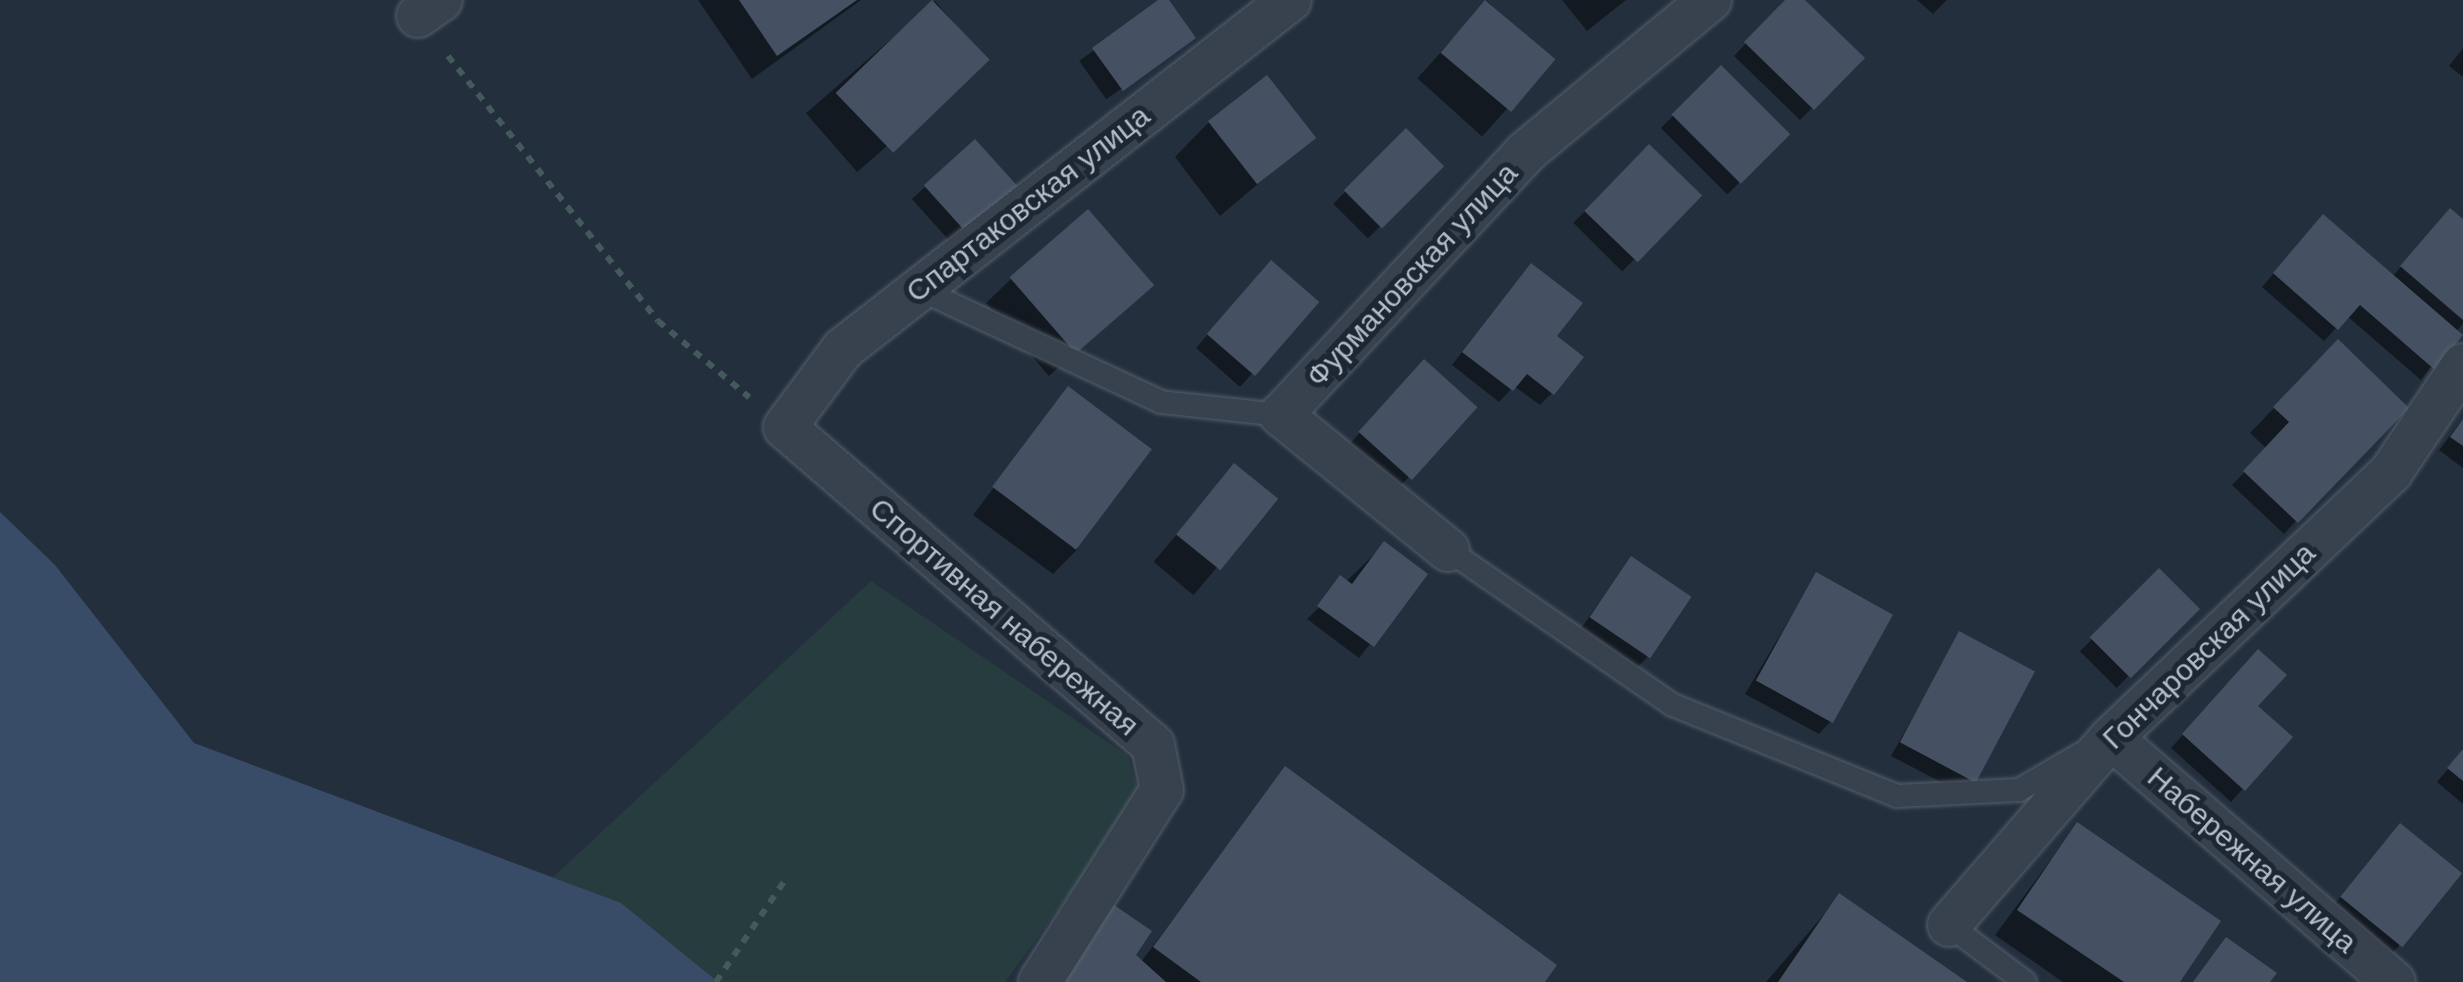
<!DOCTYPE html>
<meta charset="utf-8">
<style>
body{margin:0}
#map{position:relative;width:2463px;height:982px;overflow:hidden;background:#242f3e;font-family:Arial,sans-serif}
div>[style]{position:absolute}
.green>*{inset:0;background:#263c3f}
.water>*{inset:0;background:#394c67}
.shadow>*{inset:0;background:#0007;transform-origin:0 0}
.building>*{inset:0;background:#455162;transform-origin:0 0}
.path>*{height:6px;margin-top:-3px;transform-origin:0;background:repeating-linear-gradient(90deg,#44595c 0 8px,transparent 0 16px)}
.roads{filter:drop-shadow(0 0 2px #565f6c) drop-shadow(0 0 2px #565f6c)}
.lane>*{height:22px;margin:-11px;padding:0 11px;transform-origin:11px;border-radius:11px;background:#38414e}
.street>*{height:42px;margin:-21px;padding:0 21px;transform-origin:21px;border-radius:21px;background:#38414e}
span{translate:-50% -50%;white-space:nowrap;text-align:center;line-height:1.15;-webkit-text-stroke:10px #1d2633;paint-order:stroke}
.street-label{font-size:30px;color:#b4bcc9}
</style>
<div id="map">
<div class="green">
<div style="clip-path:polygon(871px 581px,1128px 756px,1140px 798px,1005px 982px,301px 982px,506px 921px)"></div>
</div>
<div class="water">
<div style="clip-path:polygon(0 512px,55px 565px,194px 743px,621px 903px,718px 982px,0 982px)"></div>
</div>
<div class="shadow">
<div style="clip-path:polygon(698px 0,861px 0,752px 79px)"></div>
<div style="left:1166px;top:0;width:47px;height:106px;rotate:55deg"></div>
<div style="clip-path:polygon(1562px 0,1626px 0,1587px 31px)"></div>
<div style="clip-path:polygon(1788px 0,1801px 0,1862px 58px,1800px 120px,1734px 56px)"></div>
<div style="clip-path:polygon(1917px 0,1947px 0,1933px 14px)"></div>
<div style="left:935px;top:1px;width:78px;height:171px;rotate:49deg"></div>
<div style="left:1487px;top:1px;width:87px;height:104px;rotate:42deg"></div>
<div style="clip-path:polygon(2463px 48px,2463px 77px,2449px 66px)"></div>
<div style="left:1721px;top:68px;width:94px;height:85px;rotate:45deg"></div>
<div style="clip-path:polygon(1209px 122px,1312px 138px,1220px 216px,1175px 157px)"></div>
<div style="left:1406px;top:131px;width:49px;height:103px;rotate:45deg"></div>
<div style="left:975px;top:142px;width:60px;height:85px;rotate:48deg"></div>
<div style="left:1649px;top:147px;width:69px;height:107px;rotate:45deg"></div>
<div style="clip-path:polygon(2463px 222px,2463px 323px,2421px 380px,2347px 316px,2324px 341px,2262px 287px,2311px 230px,2392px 277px,2438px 224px)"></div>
<div style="clip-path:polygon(1259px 276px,1316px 302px,1240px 387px,1196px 348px)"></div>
<div style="clip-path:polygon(1011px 279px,1150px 286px,1049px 376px,986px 303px)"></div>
<div style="clip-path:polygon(1519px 279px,1554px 337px,1552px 393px,1540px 405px,1514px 386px,1499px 402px,1452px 365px)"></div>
<div style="clip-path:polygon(2313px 367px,2342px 472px,2284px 534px,2232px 485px,2267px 449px,2250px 433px)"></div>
<div style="clip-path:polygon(1412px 374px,1408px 478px,1396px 490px,1348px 446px)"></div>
<div style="clip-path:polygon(1068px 390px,1078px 549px,1053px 574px,973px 515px)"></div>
<div style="clip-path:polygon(2463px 419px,2463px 468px,2439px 450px)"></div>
<div style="left:1234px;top:466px;width:52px;height:125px;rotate:40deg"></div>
<div style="clip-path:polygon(1384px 545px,1424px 575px,1359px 658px,1307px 619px)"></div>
<div style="clip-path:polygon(1631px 559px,1648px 656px,1636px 669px,1579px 631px)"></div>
<div style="left:2159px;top:572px;width:52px;height:112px;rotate:45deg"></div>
<div style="clip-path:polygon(1816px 575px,1831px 721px,1819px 734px,1745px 694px)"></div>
<div style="clip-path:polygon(1960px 634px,1975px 781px,1962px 793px,1891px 756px)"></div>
<div style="clip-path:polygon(2246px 665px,2255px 707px,2290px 737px,2231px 802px,2171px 748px)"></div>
<div style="clip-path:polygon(2463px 751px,2463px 804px,2437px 782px)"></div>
<div style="clip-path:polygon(1285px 770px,1542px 982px,1163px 982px,1132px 955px,1141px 962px)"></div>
<div style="clip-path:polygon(2077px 825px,2177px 982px,2063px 982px,1995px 935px)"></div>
<div style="clip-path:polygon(2388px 839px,2399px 946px,2387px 958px,2329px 911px)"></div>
<div style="clip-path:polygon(1840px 896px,1963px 982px,1766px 982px)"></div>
</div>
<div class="building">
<div style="clip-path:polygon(739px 0,857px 0,777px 56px)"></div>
<div style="left:932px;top:0;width:83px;height:134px;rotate:46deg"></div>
<div style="clip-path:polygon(1158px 0,1169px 0,1196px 38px,1123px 91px,1092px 48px)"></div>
<div style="left:1485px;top:0;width:92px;height:69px;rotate:40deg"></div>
<div style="clip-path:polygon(1785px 0,1805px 0,1865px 58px,1814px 110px,1744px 42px)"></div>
<div style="left:1721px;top:65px;width:98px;height:70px;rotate:45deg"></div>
<div style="left:1267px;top:75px;width:80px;height:75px;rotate:52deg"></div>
<div style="left:1406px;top:128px;width:54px;height:88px;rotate:45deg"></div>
<div style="left:975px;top:139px;width:64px;height:69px;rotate:48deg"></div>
<div style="left:1649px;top:144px;width:74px;height:93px;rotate:44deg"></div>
<div style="clip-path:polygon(2450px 208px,2463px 219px,2463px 320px,2400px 266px)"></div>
<div style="left:1088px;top:209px;width:101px;height:104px;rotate:49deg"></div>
<div style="clip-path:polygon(2323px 214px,2463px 335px,2435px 370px,2360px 305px,2338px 330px,2273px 273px)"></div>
<div style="left:1271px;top:260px;width:64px;height:98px;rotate:41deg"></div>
<div style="clip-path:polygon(1531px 263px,1583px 303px,1557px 336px,1584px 357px,1554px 395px,1527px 374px,1513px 391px,1462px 352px)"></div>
<div style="clip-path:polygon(2338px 339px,2409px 408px,2298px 523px,2243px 471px,2289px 422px,2273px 407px)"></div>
<div style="left:1424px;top:359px;width:72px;height:98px;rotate:42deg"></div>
<div style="left:1068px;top:386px;width:105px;height:126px;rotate:37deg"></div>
<div style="clip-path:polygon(2463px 419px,2463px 446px,2450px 437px)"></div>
<div style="left:1234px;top:463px;width:57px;height:92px;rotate:39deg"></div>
<div style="clip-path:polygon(1384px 541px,1428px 574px,1374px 647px,1317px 606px,1340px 575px,1352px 584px)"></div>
<div style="left:1631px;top:556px;width:73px;height:74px;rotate:34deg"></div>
<div style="left:2159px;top:568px;width:58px;height:98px;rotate:45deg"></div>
<div style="left:1816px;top:572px;width:88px;height:124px;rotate:29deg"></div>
<div style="left:1959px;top:631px;width:86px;height:126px;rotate:28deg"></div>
<div style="clip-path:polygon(2258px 649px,2287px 675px,2258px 706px,2293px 737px,2245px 791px,2182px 734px)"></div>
<div style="clip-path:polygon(2463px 749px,2463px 781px,2447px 768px)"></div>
<div style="clip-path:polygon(1285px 766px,1557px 965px,1545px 982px,1201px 982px,1153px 947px)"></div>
<div style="clip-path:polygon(2077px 822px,2221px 921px,2180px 982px,2124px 982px,2017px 910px)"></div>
<div style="left:2400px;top:823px;width:80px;height:95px;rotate:39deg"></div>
<div style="clip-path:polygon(1839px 893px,1967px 982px,1778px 982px)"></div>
<div style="clip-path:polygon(1114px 905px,1152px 931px,1136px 955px,1166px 982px,1061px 982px)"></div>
<div style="clip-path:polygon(2226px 937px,2277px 973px,2270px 982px,2193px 982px)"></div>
</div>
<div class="path">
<div style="left:448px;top:56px;width:338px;rotate:51.6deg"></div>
<div style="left:658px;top:321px;width:119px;rotate:39.9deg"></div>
<div style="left:716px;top:982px;width:123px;rotate:-55.9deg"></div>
</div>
<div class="roads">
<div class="lane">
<div style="left:919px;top:289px;width:267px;rotate:25deg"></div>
<div style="left:1161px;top:402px;width:121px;rotate:6.2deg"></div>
<div style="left:1448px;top:550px;width:273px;rotate:34.6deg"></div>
<div style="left:1673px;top:705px;width:242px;rotate:22.1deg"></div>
<div style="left:1897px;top:796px;width:122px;rotate:-2.8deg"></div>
<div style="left:2019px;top:790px;width:72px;rotate:-30.1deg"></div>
<div style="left:1949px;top:925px;width:95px;rotate:36.9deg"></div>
</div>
<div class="street">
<div style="left:418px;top:16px;width:28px;rotate:-35deg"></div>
<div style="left:1448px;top:550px;width:215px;rotate:-141deg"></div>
<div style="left:1281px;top:415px;width:359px;rotate:-47deg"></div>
<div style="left:1526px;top:152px;width:239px;rotate:-39.6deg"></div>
<div style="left:2111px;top:738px;width:374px;rotate:40.8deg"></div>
<div style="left:1949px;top:925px;width:247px;rotate:-49.1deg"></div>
<div style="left:2111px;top:738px;width:386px;rotate:-43.5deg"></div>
<div style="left:2391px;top:472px;width:129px;rotate:-56.1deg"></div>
<div style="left:1040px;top:982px;width:227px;rotate:-57.6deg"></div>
<div style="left:1162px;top:790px;width:46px;rotate:-101.3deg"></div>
<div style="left:1153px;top:745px;width:486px;rotate:-139.2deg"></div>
<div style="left:785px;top:427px;width:97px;rotate:-53.4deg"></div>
<div style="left:843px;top:349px;width:567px;rotate:-37.98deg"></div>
</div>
</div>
<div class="street-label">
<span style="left:1028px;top:204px;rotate:-38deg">Спартаковская улица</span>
<span style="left:1412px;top:275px;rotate:-47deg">Фурмановская улица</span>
<span style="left:1004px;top:617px;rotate:41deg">Спортивная набережная</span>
<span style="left:2209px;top:646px;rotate:-44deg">Гончаровская улица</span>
<span style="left:2252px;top:860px;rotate:41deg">Набережная улица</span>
</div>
</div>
